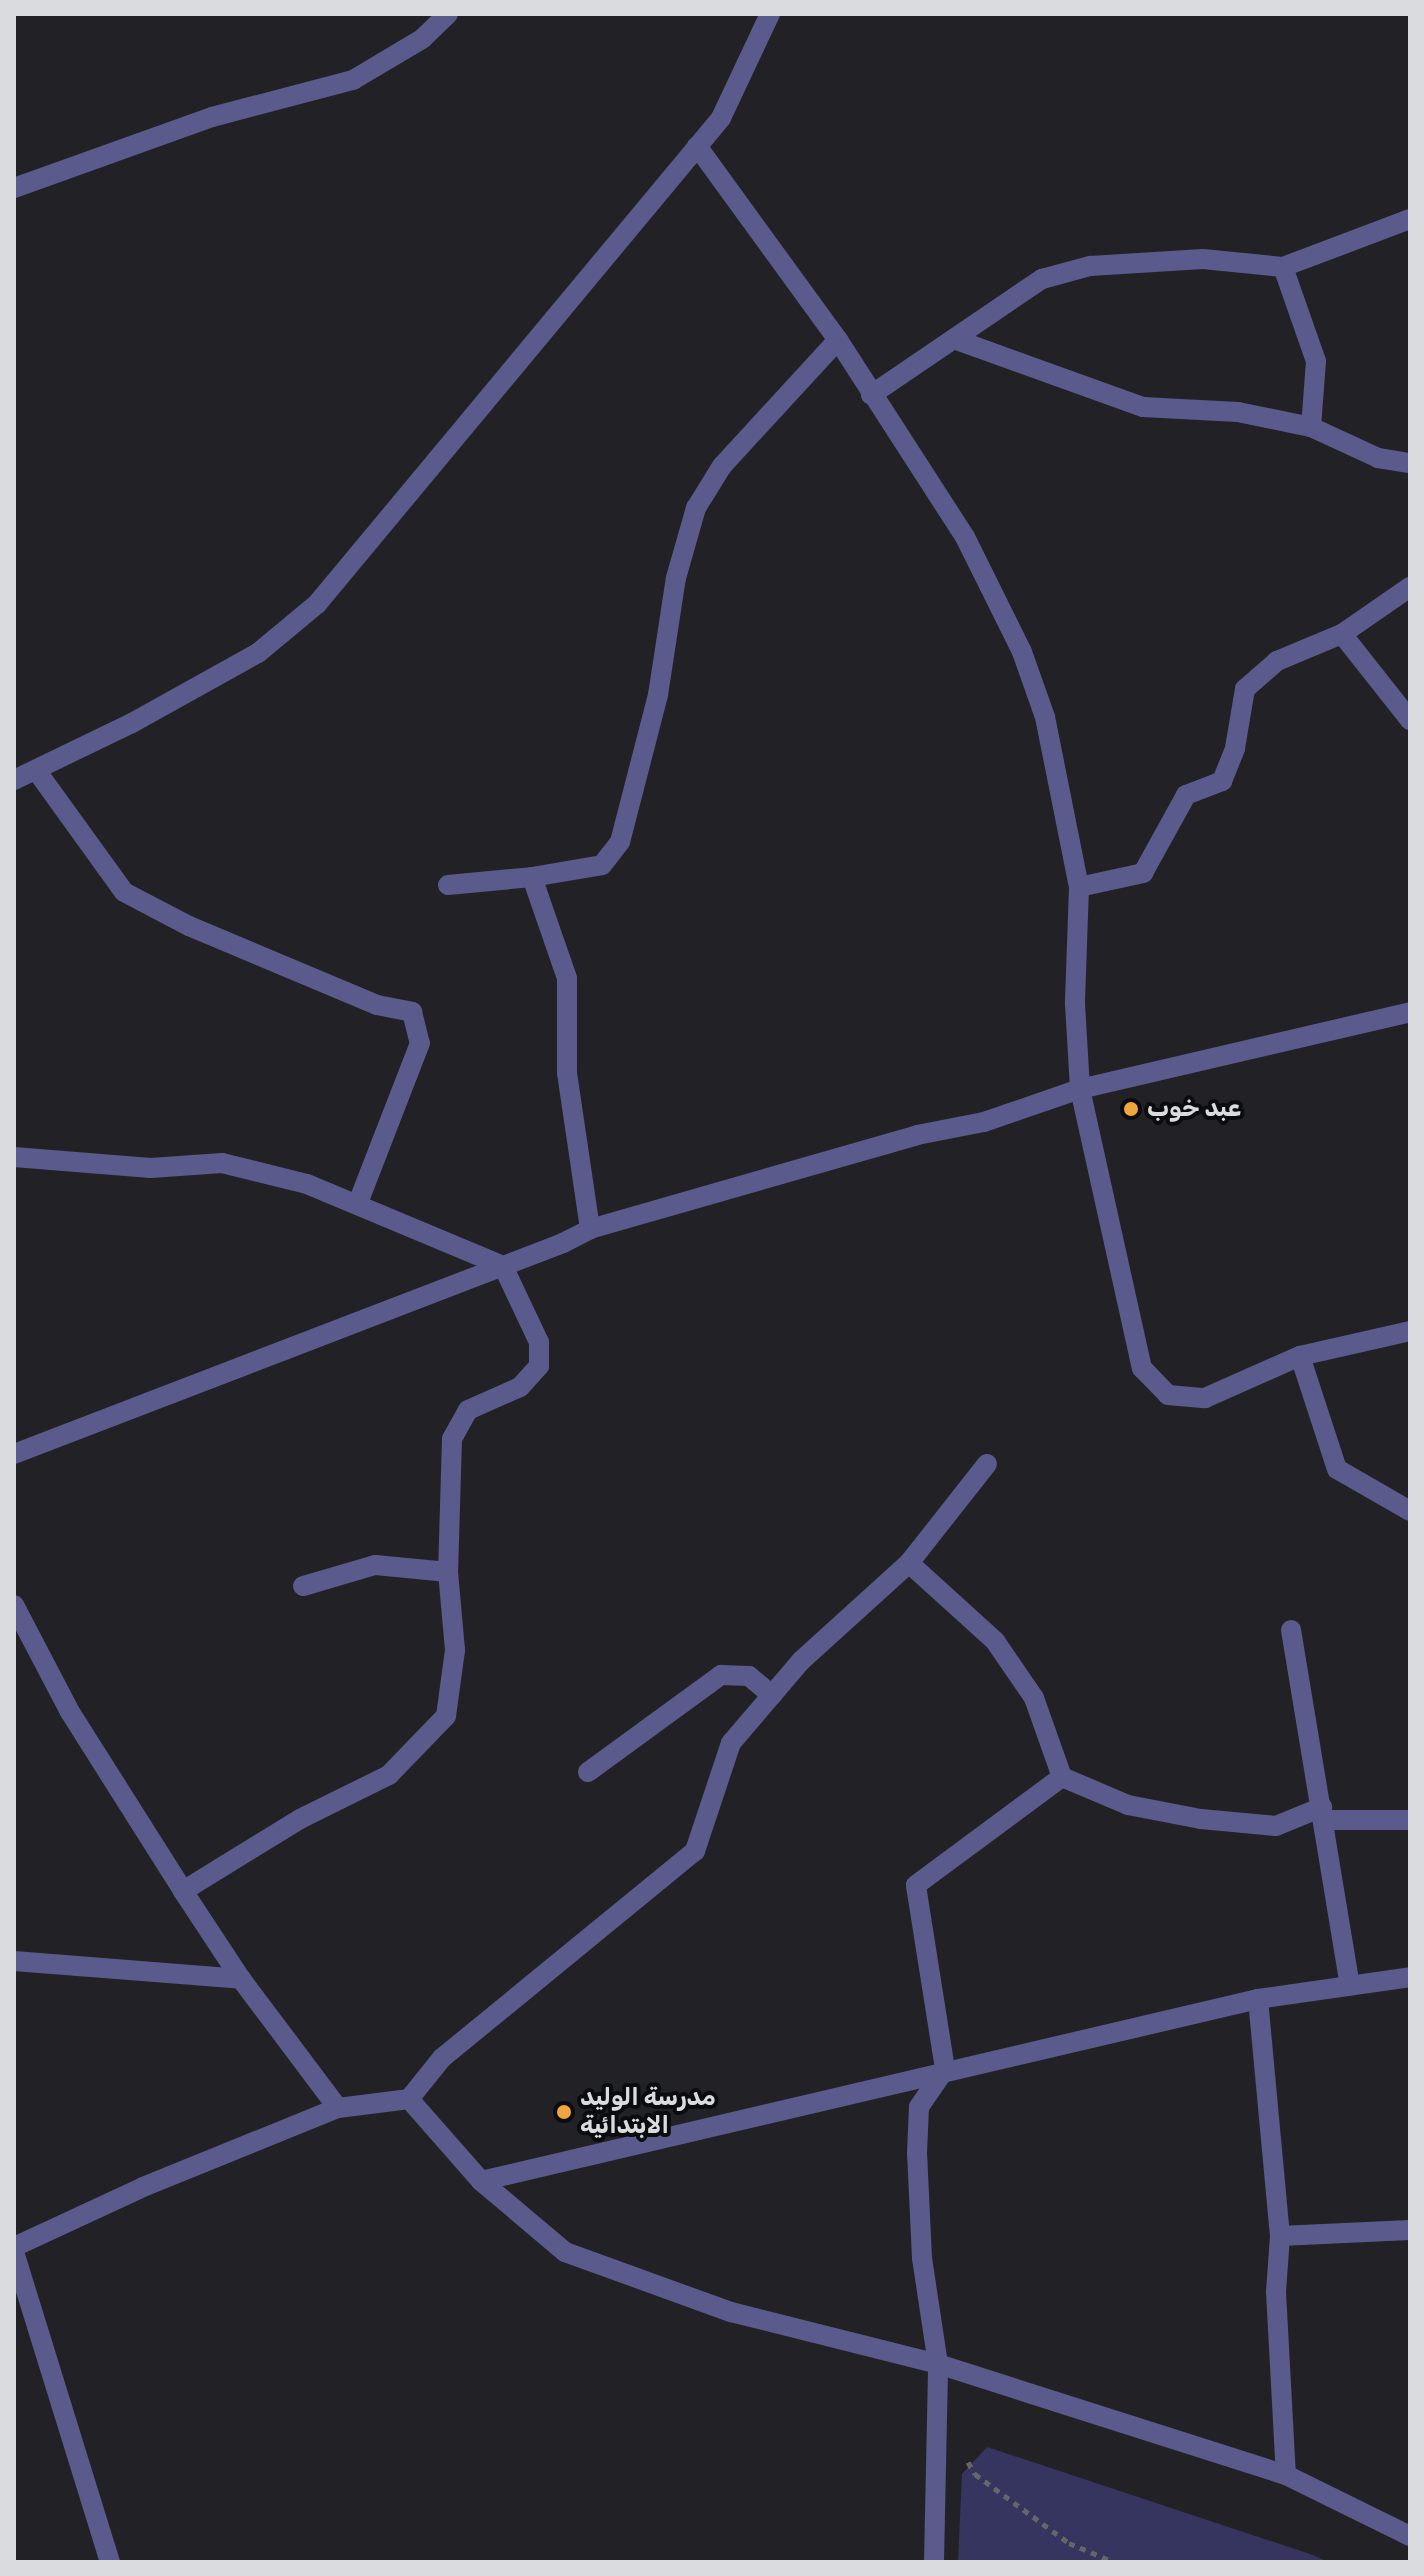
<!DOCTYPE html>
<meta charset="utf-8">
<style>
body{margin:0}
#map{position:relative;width:1424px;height:2576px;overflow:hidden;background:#222226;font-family:Rubik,"Noto Sans Arabic",sans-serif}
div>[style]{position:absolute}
.green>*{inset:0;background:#35355f}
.path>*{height:5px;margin-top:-2.5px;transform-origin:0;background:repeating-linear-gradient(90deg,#66666a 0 6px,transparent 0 12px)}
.minor>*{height:20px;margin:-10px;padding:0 10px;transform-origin:10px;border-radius:10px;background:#5a5a8c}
.dots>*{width:22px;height:22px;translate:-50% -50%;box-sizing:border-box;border:4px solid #0b0c0d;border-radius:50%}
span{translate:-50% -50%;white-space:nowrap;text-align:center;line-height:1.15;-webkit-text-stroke:8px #0b0c0d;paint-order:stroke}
.poi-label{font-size:24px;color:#dadbde;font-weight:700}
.left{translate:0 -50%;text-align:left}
.frame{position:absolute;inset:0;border:16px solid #dadbde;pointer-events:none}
</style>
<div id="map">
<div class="green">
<div style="clip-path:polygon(987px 2447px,1313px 2555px,1328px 2562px,958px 2562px,962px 2474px)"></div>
</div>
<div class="path">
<div style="left:968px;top:2462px;width:14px;rotate:60deg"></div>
<div style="left:975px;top:2474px;width:117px;rotate:36.3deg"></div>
<div style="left:1069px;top:2543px;width:49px;rotate:22.9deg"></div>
</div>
<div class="minor">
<div style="left:697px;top:146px;width:240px;rotate:54deg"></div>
<div style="left:14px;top:188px;width:210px;rotate:-19.7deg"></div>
<div style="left:212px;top:117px;width:146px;rotate:-14.7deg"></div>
<div style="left:353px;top:80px;width:80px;rotate:-30.7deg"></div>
<div style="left:422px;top:39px;width:36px;rotate:-44deg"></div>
<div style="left:1283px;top:267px;width:100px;rotate:70.7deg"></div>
<div style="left:1316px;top:361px;width:66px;rotate:94.3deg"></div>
<div style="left:1311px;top:427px;width:74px;rotate:24.8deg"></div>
<div style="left:1378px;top:458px;width:32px;rotate:9deg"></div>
<div style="left:954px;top:339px;width:201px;rotate:19.8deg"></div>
<div style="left:1143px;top:407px;width:95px;rotate:3deg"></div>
<div style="left:1238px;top:412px;width:75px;rotate:11.6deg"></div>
<div style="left:871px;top:395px;width:207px;rotate:-34.2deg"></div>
<div style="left:1042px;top:279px;width:50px;rotate:-15.2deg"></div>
<div style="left:1090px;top:266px;width:113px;rotate:-3.5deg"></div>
<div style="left:1203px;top:259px;width:80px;rotate:5.7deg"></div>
<div style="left:1283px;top:267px;width:136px;rotate:-20.7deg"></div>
<div style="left:1342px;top:634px;width:110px;rotate:51.7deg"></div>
<div style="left:36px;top:770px;width:150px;rotate:54.2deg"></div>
<div style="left:124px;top:892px;width:73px;rotate:27.6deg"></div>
<div style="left:189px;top:926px;width:204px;rotate:22.8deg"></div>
<div style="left:377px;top:1005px;width:36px;rotate:11deg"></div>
<div style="left:412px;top:1012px;width:32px;rotate:76deg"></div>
<div style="left:420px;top:1043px;width:172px;rotate:111.2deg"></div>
<div style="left:14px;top:780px;width:131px;rotate:-25.8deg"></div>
<div style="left:132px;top:723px;width:144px;rotate:-29.1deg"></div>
<div style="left:258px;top:653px;width:77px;rotate:-39.7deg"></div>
<div style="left:317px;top:604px;width:632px;rotate:-50.26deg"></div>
<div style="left:721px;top:118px;width:115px;rotate:-64.8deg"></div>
<div style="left:532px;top:877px;width:71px;rotate:-9.7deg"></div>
<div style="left:602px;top:865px;width:29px;rotate:-52deg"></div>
<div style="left:620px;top:842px;width:152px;rotate:-75.5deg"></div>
<div style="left:658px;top:695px;width:118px;rotate:-81.3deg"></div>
<div style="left:676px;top:578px;width:73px;rotate:-74.1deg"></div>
<div style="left:696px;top:508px;width:49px;rotate:-58.2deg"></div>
<div style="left:722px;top:466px;width:171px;rotate:-47.4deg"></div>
<div style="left:838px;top:340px;width:234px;rotate:57.2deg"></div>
<div style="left:965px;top:537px;width:128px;rotate:63.6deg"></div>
<div style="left:1022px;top:652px;width:69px;rotate:70.5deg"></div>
<div style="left:1045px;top:717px;width:173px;rotate:78.7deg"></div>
<div style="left:1079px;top:887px;width:117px;rotate:92deg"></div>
<div style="left:1075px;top:1004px;width:85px;rotate:86.6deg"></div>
<div style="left:1080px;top:1089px;width:286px;rotate:77.5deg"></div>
<div style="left:1142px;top:1368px;width:37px;rotate:46deg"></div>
<div style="left:1168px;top:1395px;width:37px;rotate:5deg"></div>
<div style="left:1205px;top:1398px;width:104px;rotate:-23.9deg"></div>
<div style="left:1300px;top:1356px;width:119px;rotate:71.9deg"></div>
<div style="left:1337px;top:1469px;width:84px;rotate:29.9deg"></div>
<div style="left:448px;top:885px;width:84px;rotate:-5.4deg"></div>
<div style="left:532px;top:877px;width:107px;rotate:70.9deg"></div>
<div style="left:567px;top:978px;width:95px;rotate:90deg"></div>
<div style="left:567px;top:1073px;width:158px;rotate:81.6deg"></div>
<div style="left:1079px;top:887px;width:66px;rotate:-12.3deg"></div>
<div style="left:1143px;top:873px;width:89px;rotate:-61.1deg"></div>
<div style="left:1186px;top:795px;width:39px;rotate:-21deg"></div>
<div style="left:1222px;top:781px;width:35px;rotate:-68deg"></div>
<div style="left:1235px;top:748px;width:60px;rotate:-80.4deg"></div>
<div style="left:1245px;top:689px;width:43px;rotate:-41.2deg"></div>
<div style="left:1277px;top:661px;width:70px;rotate:-22.6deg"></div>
<div style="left:1342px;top:634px;width:83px;rotate:-34.7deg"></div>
<div style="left:14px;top:1157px;width:137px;rotate:4.6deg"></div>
<div style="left:151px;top:1168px;width:71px;rotate:-4deg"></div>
<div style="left:222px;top:1163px;width:88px;rotate:13.9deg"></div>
<div style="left:307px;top:1184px;width:212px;rotate:22.7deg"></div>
<div style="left:503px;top:1266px;width:84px;rotate:64.7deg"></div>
<div style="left:539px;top:1342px;width:24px;rotate:90deg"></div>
<div style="left:539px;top:1366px;width:28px;rotate:132deg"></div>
<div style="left:520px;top:1387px;width:57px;rotate:156.1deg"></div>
<div style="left:468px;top:1410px;width:33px;rotate:119deg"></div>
<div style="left:452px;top:1439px;width:133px;rotate:91.7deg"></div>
<div style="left:1300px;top:1356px;width:113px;rotate:-12.8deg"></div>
<div style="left:14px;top:1454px;width:588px;rotate:-21.02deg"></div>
<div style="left:563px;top:1243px;width:30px;rotate:-27deg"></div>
<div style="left:590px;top:1229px;width:340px;rotate:-16deg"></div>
<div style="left:917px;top:1135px;width:68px;rotate:-11deg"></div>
<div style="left:984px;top:1122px;width:102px;rotate:-19deg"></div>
<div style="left:1080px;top:1089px;width:339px;rotate:-13.1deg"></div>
<div style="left:909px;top:1563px;width:116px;rotate:42.2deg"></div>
<div style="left:995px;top:1641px;width:69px;rotate:55.6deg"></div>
<div style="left:1034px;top:1698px;width:84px;rotate:70.5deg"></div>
<div style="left:1062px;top:1777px;width:72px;rotate:23deg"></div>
<div style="left:1128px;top:1805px;width:74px;rotate:10.9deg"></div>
<div style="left:1201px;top:1819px;width:75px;rotate:5.3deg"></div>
<div style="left:1276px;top:1826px;width:50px;rotate:-22.4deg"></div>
<div style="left:14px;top:1605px;width:121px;rotate:62.4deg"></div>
<div style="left:70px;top:1712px;width:212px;rotate:57.7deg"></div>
<div style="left:183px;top:1891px;width:105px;rotate:56.6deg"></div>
<div style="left:241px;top:1979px;width:161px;rotate:53.1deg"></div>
<div style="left:1291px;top:1630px;width:360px;rotate:80.6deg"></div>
<div style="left:588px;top:1772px;width:165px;rotate:-36.1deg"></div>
<div style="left:721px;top:1675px;width:28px;rotate:2deg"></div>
<div style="left:749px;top:1676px;width:30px;rotate:40deg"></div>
<div style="left:1327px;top:1820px;width:83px"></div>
<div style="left:183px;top:1891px;width:137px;rotate:-31.6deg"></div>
<div style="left:300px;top:1819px;width:99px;rotate:-26.3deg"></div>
<div style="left:389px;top:1775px;width:82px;rotate:-46deg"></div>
<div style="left:446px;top:1716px;width:67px;rotate:-82.2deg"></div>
<div style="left:455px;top:1650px;width:78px;rotate:-95.1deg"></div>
<div style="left:448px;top:1572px;width:73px;rotate:-174.5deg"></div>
<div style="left:375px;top:1565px;width:75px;rotate:163.7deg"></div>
<div style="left:14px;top:1961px;width:228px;rotate:4.5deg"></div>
<div style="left:1258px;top:1999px;width:238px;rotate:84.7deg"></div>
<div style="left:1280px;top:2236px;width:56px;rotate:94.1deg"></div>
<div style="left:1276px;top:2292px;width:183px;rotate:86.9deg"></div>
<div style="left:409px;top:2099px;width:53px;rotate:-51.2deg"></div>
<div style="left:442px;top:2058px;width:327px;rotate:-39.3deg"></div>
<div style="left:695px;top:1851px;width:114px;rotate:-71.6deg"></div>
<div style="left:731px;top:1743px;width:109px;rotate:-49.5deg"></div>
<div style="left:802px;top:1660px;width:144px;rotate:-42.2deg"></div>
<div style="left:909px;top:1563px;width:126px;rotate:-51.8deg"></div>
<div style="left:481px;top:2181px;width:798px;rotate:-13.18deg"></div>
<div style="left:1258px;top:1999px;width:154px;rotate:-8.2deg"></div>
<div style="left:1280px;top:2236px;width:130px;rotate:-2.6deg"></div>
<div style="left:14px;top:2247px;width:142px;rotate:-24.9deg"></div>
<div style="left:143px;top:2187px;width:210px;rotate:-22.1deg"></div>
<div style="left:338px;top:2108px;width:72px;rotate:-7.2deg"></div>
<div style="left:409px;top:2099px;width:109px;rotate:48.7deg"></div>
<div style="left:481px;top:2181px;width:110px;rotate:40.2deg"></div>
<div style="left:565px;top:2252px;width:177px;rotate:19.9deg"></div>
<div style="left:731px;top:2312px;width:213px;rotate:14.1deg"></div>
<div style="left:938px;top:2364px;width:365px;rotate:17.7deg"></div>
<div style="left:1286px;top:2475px;width:138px;rotate:26.2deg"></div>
<div style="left:14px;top:2252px;width:325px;rotate:72.8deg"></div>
<div style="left:934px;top:2562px;width:198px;rotate:-88.8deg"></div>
<div style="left:938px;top:2364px;width:107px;rotate:-98.6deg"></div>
<div style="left:922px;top:2258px;width:105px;rotate:-92.7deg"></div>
<div style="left:917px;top:2153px;width:46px;rotate:-87.5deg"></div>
<div style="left:919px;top:2107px;width:46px;rotate:-55.6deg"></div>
<div style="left:945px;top:2069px;width:186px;rotate:-99deg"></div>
<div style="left:916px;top:1885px;width:182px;rotate:-36.5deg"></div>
</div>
<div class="dots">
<div style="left:1131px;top:1109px;background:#efa73d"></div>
<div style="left:564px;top:2112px;background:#efa73d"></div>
</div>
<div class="poi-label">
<span class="left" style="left:1147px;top:1109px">عبد خوب</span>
<span class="left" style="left:580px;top:2112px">مدرسة الوليد<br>الابتدائية</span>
</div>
<div class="frame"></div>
</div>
